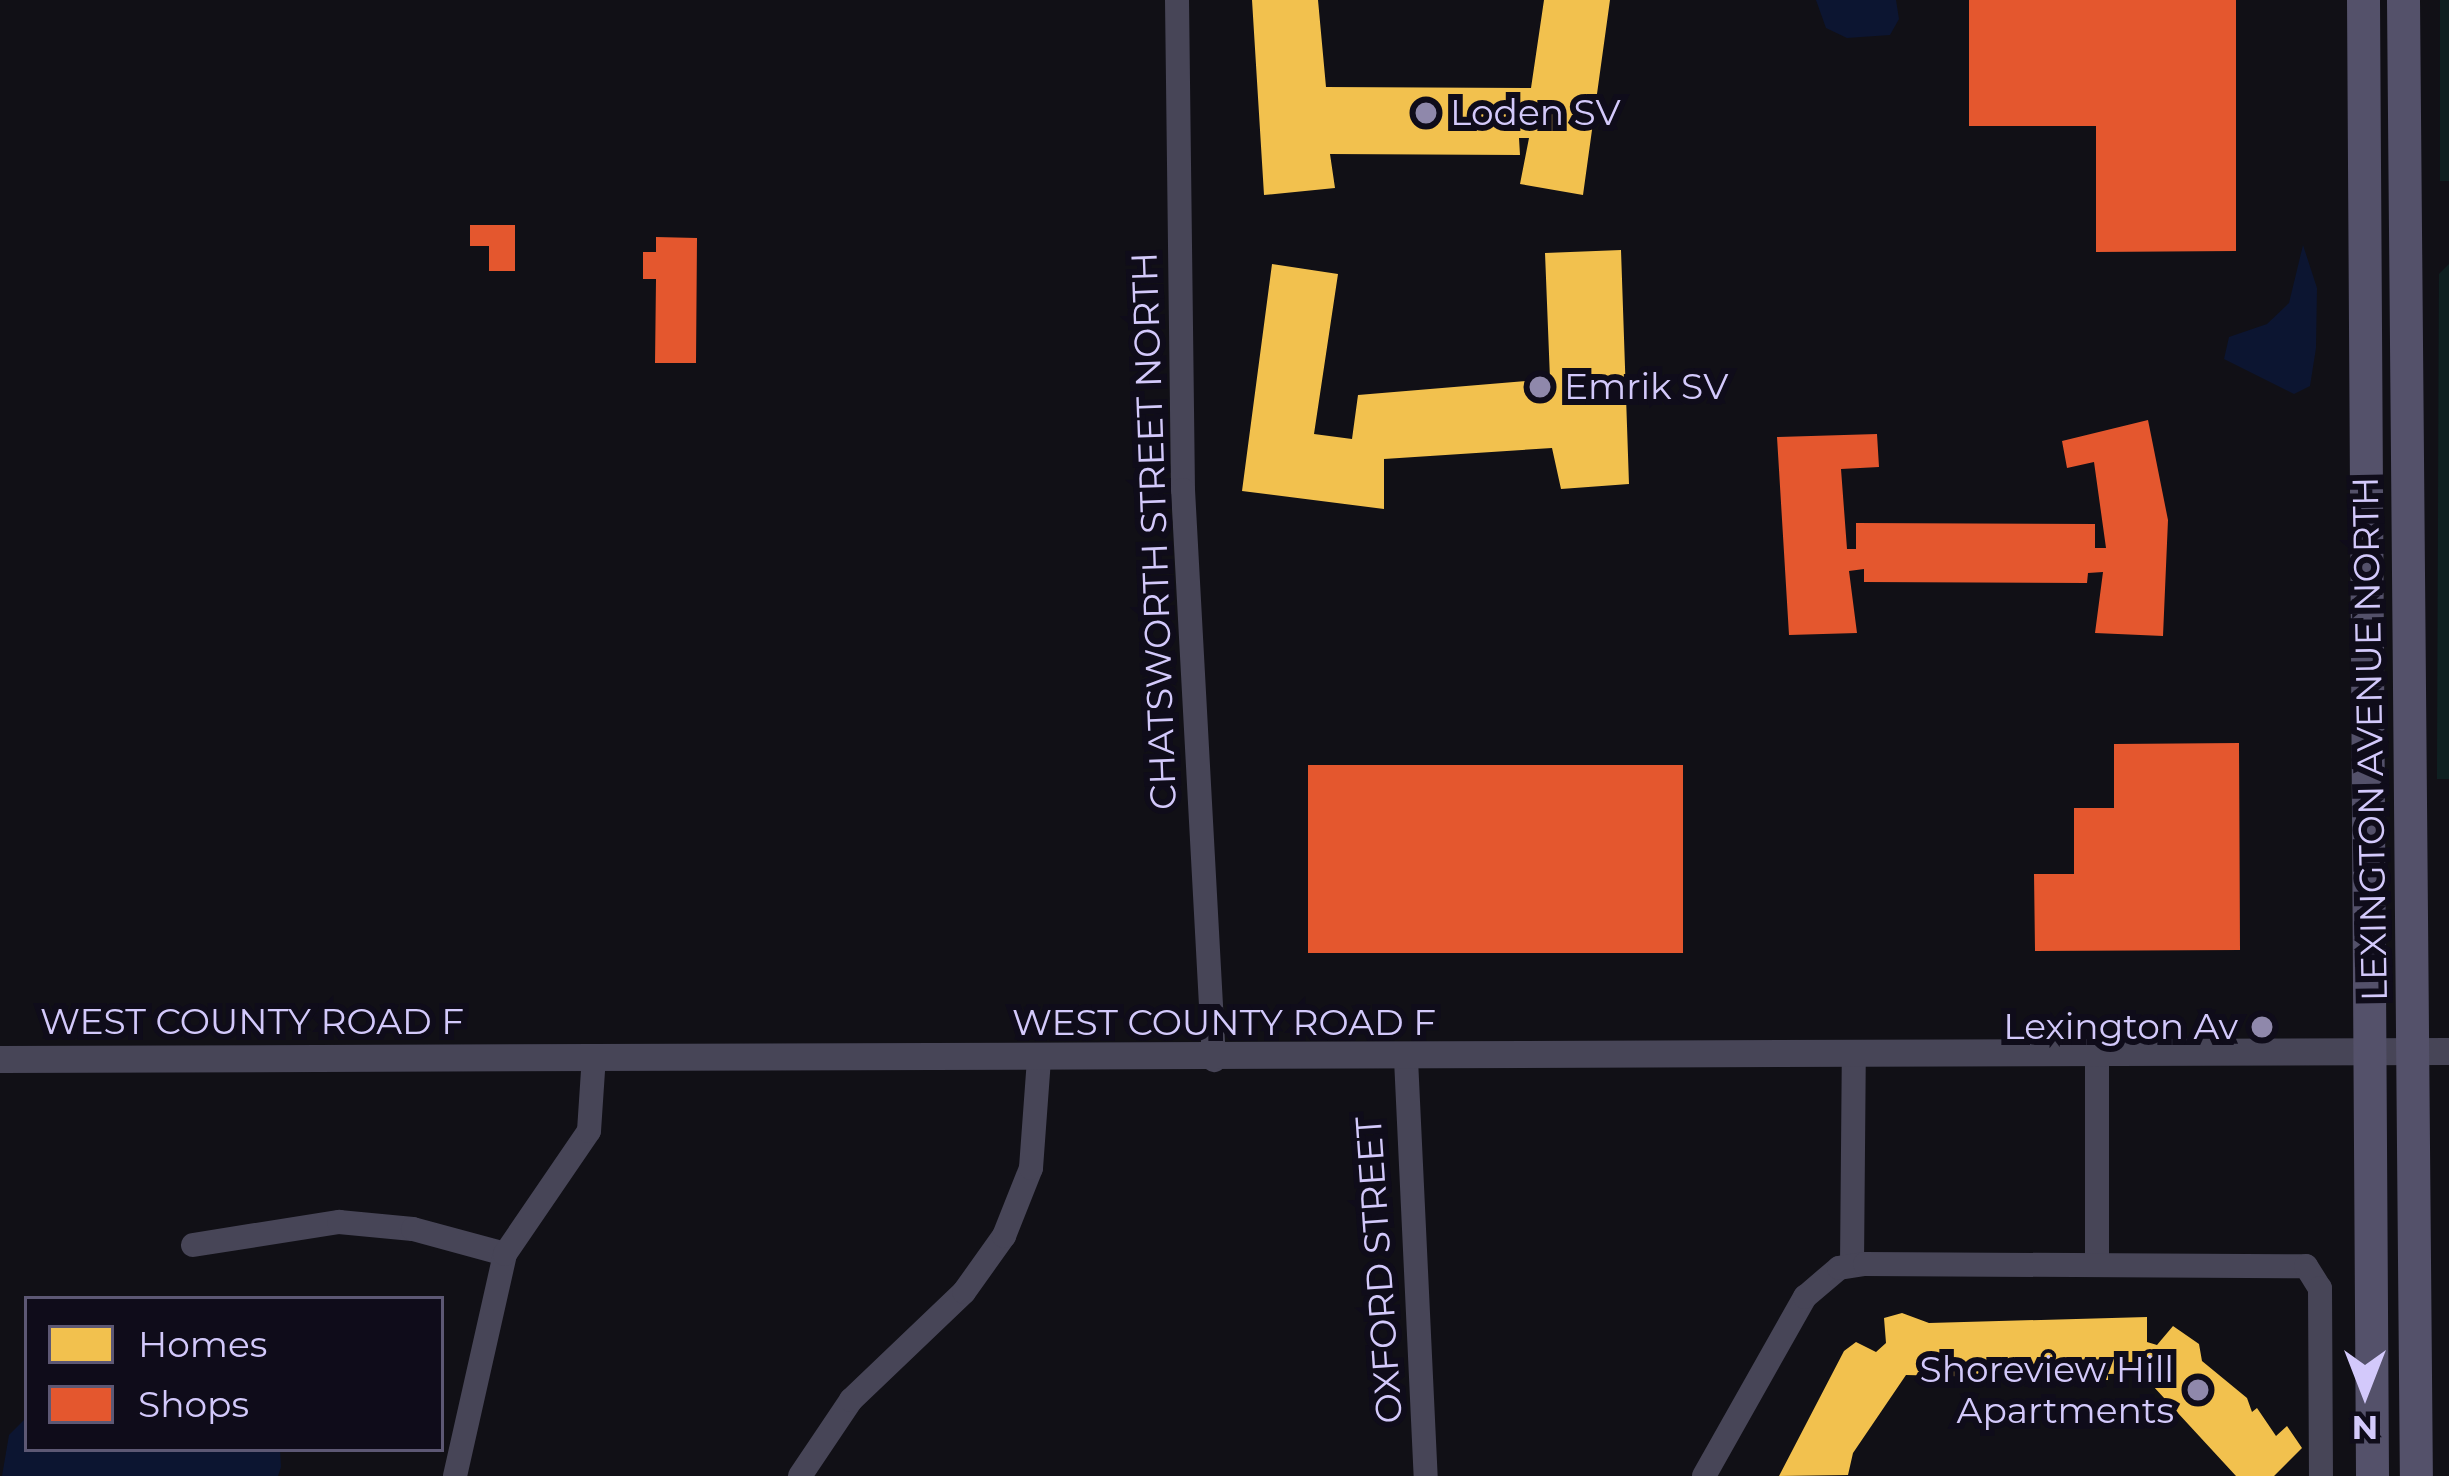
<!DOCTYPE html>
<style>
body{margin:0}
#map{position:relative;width:2449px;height:1476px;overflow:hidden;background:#111016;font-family:Montserrat,sans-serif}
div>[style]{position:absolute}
.green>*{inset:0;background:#0f2021;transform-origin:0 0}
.water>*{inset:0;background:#0c1531}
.homes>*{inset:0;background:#f2c14e}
.shops>*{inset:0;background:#e4572e;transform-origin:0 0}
.minor>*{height:24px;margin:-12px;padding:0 12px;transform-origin:12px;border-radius:12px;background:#474557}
.tertiary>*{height:27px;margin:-13.5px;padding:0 13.5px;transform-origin:13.5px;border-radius:13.5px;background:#474557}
.secondary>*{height:33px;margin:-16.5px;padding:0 16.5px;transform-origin:16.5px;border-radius:16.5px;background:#54516a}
.dots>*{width:33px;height:33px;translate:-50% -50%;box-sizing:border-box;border:6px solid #0f0c1a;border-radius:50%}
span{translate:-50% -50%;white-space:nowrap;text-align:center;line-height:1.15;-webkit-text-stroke:12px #0f0c1a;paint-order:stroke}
.poi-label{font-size:36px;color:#d3c9fb}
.left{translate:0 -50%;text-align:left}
.right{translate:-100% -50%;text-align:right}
.street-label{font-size:36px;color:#d3c9fb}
.legend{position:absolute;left:24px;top:1296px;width:420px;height:156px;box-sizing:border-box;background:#0f0c1a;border:3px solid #5d5874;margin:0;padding:15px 21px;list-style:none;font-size:36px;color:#d3c9fb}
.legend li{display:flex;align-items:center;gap:24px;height:60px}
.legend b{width:60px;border:3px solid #5d5874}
.north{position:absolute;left:2305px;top:1332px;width:120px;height:120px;-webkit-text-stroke:9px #0f0c1a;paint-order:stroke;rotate:180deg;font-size:33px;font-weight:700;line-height:48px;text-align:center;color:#d3c9fb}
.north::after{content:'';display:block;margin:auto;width:42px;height:54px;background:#d3c9fb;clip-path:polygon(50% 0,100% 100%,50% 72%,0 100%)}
</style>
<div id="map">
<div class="green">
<div style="left:2440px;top:0;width:9px;height:181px"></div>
<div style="clip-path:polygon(2449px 264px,2449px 779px,2437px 779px,2439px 274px)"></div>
</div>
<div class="water">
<div style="clip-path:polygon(1816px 0,1896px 0,1899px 19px,1890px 35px,1847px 38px,1826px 28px)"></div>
<div style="clip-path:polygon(2303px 245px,2317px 288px,2316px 348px,2310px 386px,2294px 394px,2224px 359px,2229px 337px,2267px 324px,2289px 303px)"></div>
<div style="clip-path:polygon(27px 1417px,27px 1449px,280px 1449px,281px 1467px,278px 1476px,2px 1476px,9px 1435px)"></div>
</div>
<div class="homes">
<div style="clip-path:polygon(1252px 0,1318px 0,1326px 87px,1531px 88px,1544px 0,1610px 0,1583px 195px,1520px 184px,1529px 138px,1519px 138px,1520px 155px,1330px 154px,1335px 188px,1264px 195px)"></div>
<div style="clip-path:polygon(1621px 250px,1629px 484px,1561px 489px,1552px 448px,1384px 459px,1384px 509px,1242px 491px,1272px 264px,1338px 274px,1314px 434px,1352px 439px,1358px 395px,1550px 379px,1545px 253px)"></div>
<div style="clip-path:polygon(1902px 1313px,1929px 1323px,2147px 1317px,2147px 1342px,2157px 1345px,2173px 1326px,2199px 1344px,2202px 1361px,2247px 1398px,2252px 1412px,2257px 1408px,2276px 1436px,2287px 1426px,2302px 1448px,2274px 1476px,2236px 1476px,2141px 1373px,2108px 1374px,2108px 1380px,1906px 1375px,1853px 1453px,1848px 1475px,1779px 1476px,1844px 1351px,1856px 1342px,1876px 1352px,1886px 1343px,1884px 1318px)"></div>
</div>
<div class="shops">
<div style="clip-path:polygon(1969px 0,2236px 0,2236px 251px,2096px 252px,2096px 126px,1969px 126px)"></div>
<div style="clip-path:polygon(470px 225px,515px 225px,515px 271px,489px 271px,489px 246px,470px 246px)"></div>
<div style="clip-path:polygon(656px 237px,697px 238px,696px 363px,655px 363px,656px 279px,643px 279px,643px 252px,656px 252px)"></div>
<div style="clip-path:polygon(2148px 420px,2168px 520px,2163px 636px,2095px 633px,2103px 572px,2088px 573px,2087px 583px,1864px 582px,1864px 569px,1849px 571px,1857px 633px,1789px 635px,1777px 437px,1877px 434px,1879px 467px,1841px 469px,1847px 549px,1856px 549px,1856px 523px,2095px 524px,2095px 548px,2106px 548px,2094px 462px,2067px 468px,2062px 441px)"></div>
<div style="clip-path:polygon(2239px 743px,2240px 950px,2035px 951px,2034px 874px,2074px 874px,2074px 808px,2114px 808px,2114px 744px)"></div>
<div style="left:1683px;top:765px;width:188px;height:375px;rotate:90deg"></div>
</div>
<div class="minor">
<div style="left:1177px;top:0;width:490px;rotate:89.3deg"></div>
<div style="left:1183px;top:490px;width:571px;rotate:86.89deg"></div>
<div style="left:1406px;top:1059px;width:417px;rotate:87.3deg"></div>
<div style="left:193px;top:1245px;width:148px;rotate:-9deg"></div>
<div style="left:339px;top:1222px;width:74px;rotate:5.4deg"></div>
<div style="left:413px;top:1229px;width:95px;rotate:15.2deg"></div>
<div style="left:1852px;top:1264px;width:209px;rotate:-89.5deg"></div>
<div style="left:2097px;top:1264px;width:210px;rotate:-90deg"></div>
<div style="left:455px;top:1476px;width:228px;rotate:-77.3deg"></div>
<div style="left:505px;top:1254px;width:149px;rotate:-55.7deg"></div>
<div style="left:589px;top:1131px;width:75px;rotate:-86.2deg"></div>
<div style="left:800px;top:1476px;width:92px;rotate:-56.1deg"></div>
<div style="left:851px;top:1400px;width:156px;rotate:-43.7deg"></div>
<div style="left:964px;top:1292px;width:69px;rotate:-54.5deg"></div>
<div style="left:1004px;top:1236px;width:73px;rotate:-68.3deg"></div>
<div style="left:1031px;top:1168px;width:108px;rotate:-85.8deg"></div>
<div style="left:1704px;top:1476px;width:206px;rotate:-60.6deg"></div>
<div style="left:1805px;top:1297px;width:45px;rotate:-40.5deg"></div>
<div style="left:1839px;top:1268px;width:26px;rotate:-9deg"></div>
<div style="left:1865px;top:1264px;width:441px;rotate:0.3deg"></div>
<div style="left:2306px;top:1266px;width:26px;rotate:58deg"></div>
<div style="left:2320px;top:1288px;width:188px;rotate:89.7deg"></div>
</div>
<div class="tertiary">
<div style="left:0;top:1059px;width:2449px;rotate:-0.19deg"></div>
</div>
<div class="secondary">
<div style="left:2363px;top:0;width:1476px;rotate:89.65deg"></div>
<div style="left:2403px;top:0;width:1476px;rotate:89.5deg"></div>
</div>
<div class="dots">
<div style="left:1426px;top:113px;background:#8f88ab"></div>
<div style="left:1540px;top:387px;background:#8f88ab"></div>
<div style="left:2262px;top:1027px;background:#8f88ab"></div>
<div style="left:2198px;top:1390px;background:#8f88ab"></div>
</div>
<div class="poi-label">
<span class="left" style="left:1450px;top:113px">Loden SV</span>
<span class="left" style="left:1564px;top:387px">Emrik SV</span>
<span class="right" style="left:2238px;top:1027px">Lexington Av</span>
<span class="right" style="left:2174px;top:1390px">Shoreview Hill<br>Apartments</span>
</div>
<div class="street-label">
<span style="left:1154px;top:531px;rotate:-92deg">CHATSWORTH STREET NORTH</span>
<span style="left:2370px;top:739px;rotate:-91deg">LEXINGTON AVENUE NORTH</span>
<span style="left:252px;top:1022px">WEST COUNTY ROAD F</span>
<span style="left:1224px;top:1023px">WEST COUNTY ROAD F</span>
<span style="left:1379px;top:1270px;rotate:-94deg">OXFORD STREET</span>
</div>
<ul class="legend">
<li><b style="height:33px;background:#f2c14e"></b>Homes</li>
<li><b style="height:33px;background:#e4572e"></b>Shops</li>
</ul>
<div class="north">N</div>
</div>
